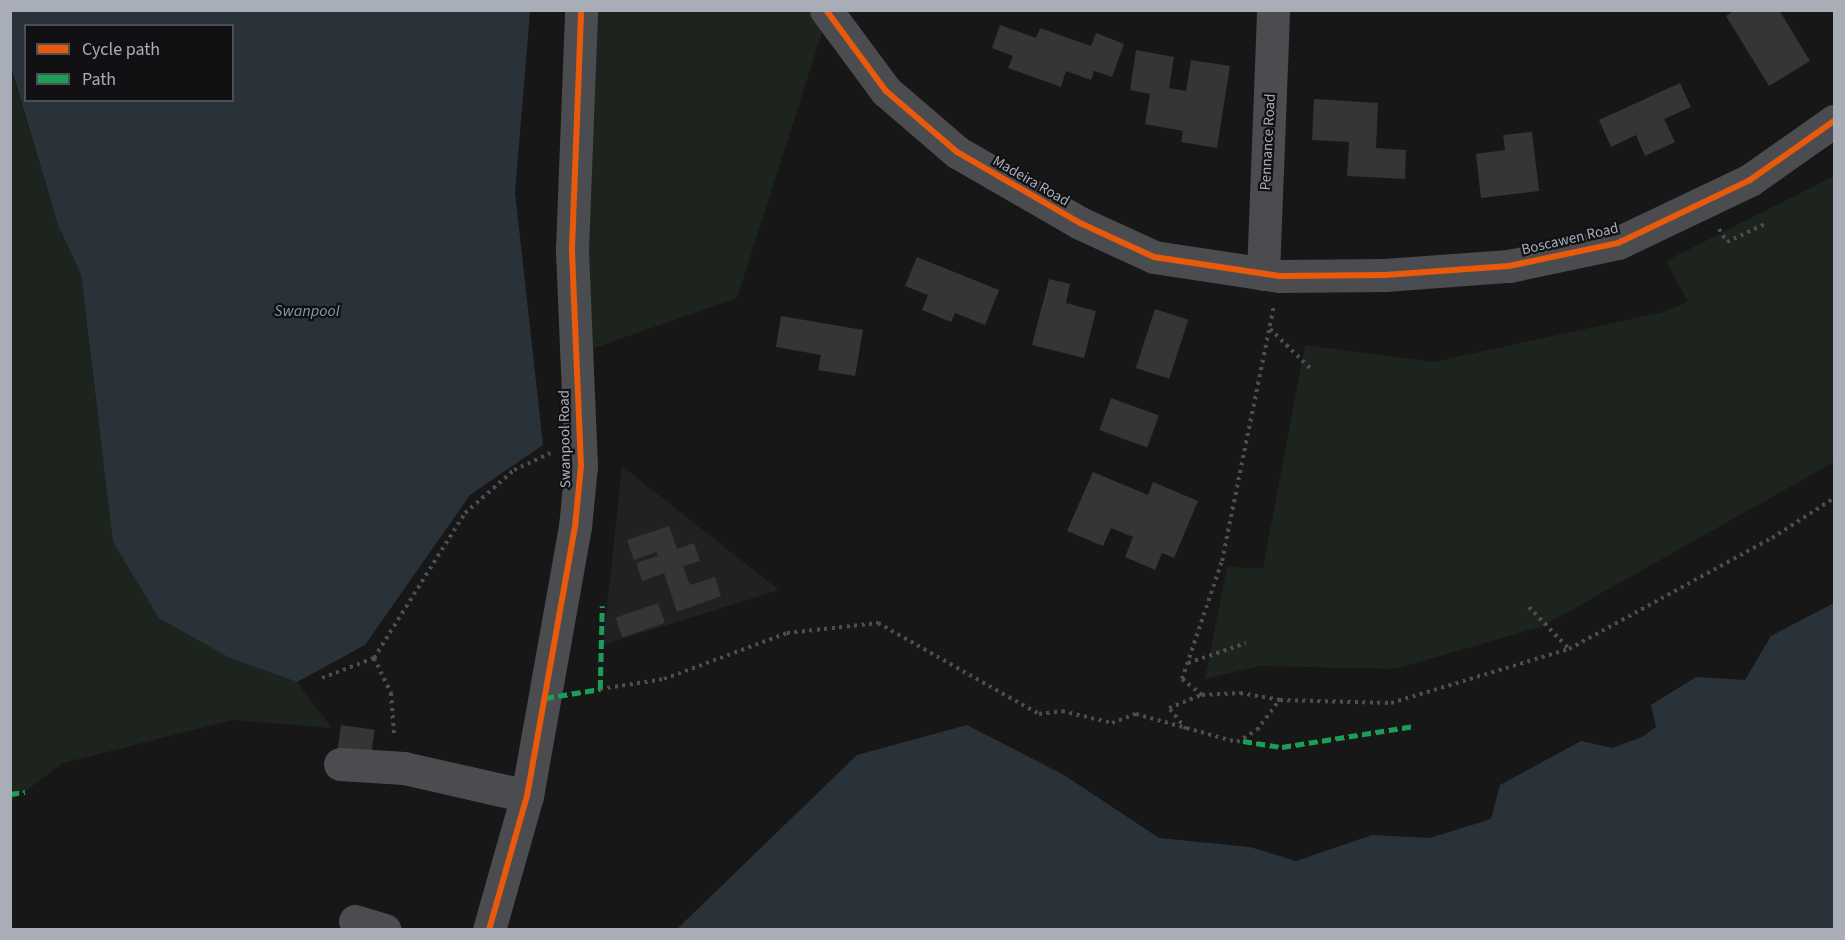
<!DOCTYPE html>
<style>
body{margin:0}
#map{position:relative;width:1845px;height:940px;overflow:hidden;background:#171717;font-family:"Source Sans 3",sans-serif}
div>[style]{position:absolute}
.built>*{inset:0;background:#212123}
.green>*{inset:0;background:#1d241e}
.water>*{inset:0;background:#2a3239}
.building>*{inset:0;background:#353536;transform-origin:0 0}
.path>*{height:4px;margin-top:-2px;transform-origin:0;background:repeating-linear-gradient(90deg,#4d4e52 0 3px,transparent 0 7.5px)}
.minor>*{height:33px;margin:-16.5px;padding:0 16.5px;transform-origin:16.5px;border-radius:16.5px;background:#4b4c50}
.quiet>*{height:4.5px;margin-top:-2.25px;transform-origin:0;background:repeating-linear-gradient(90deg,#1a9f57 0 9px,transparent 0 13.5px)}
.cycleway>*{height:6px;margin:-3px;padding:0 3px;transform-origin:3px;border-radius:3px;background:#e8590c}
span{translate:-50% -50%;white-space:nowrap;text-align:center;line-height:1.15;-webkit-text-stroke:4.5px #111113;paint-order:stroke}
.street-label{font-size:15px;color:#a8adb8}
.water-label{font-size:16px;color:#7f9bb3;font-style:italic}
.frame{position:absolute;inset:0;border:12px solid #a8adb8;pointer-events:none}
.legend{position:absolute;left:24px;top:24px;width:210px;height:78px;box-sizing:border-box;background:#111113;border:2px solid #4d4f55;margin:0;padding:8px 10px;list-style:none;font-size:18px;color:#a8adb8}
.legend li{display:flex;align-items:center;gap:12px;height:30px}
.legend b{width:30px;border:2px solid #4d4f55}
</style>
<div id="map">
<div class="built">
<div style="clip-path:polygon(622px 466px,779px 590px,603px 645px)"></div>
</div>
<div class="green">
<div style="clip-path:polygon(581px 11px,829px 11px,737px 298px,574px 355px)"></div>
<div style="clip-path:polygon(10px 67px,58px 225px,81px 274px,103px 461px,230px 658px,297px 682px,332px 728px,233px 720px,63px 763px,11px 802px)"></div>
<div style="clip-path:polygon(1834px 176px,1834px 462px,1543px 626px,1395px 669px,1259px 666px,1205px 679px,1227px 567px,1263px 568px,1305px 345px,1433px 362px,1663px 312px,1688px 302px,1666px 261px)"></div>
</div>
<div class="water">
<div style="clip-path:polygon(evenodd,10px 11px,530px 11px,515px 192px,543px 445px,470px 495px,365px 645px,297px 682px,230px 658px,159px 618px,113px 542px,81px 274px,58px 225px,11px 67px,10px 11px,26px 26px,232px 26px,232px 100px,26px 100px,26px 26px)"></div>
<div style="clip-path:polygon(1834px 603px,1834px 929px,677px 929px,857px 755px,967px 725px,1064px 775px,1159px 838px,1250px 847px,1296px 861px,1372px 835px,1430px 838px,1491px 819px,1500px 785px,1581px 741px,1612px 748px,1642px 737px,1656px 727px,1651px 705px,1696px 677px,1745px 680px,1771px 636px)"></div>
</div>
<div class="building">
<div style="clip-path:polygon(1735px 10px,1779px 10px,1810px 61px,1769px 86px,1726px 16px)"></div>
<div style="clip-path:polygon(1000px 25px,1036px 38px,1040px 28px,1091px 46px,1096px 33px,1124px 44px,1112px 77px,1094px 71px,1091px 80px,1066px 71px,1061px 87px,1008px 68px,1013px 56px,992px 48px)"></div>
<div style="clip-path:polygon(1136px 50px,1174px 57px,1169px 88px,1186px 91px,1191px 60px,1230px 66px,1217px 148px,1181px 142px,1183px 131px,1145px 124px,1150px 94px,1130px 90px)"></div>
<div style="clip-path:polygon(1680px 83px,1691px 107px,1664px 119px,1675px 142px,1645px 156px,1636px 135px,1611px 147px,1599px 120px)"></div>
<div style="clip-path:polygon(1314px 99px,1378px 103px,1376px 148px,1406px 150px,1405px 179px,1347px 176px,1349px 142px,1312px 140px)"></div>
<div style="clip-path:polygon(1532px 132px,1539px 191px,1481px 198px,1476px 154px,1505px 150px,1503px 135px)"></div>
<div style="clip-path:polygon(917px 257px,999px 290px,985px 325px,955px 313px,951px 322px,922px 310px,928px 295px,905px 286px)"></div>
<div style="clip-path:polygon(1049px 279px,1070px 284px,1066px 303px,1096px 311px,1084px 358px,1032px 345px)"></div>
<div style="left:1155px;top:309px;width:35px;height:62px;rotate:18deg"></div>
<div style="clip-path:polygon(781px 316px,863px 330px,855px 376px,818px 370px,821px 355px,776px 347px)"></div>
<div style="left:1111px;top:398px;width:51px;height:34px;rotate:20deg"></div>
<div style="clip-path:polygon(1093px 472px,1148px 495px,1153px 482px,1198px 501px,1174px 558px,1162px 553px,1155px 570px,1125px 557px,1133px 537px,1111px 528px,1103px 546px,1067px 531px)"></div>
<div style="clip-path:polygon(669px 526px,677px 549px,694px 543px,700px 561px,683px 566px,690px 585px,715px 577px,721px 596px,677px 612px,664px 573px,642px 581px,636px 563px,658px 556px,656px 552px,634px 560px,627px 540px)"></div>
<div style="left:658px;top:603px;width:21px;height:45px;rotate:71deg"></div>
<div style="left:341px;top:725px;width:34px;height:25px;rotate:8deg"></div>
</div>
<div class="path">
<div style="left:1719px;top:229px;width:15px;rotate:58deg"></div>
<div style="left:1727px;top:242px;width:44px;rotate:-25.4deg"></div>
<div style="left:1270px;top:329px;width:59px;rotate:44.3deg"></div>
<div style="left:1529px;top:607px;width:58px;rotate:46.4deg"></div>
<div style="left:374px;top:658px;width:39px;rotate:64deg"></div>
<div style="left:391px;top:693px;width:42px;rotate:85.9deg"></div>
<div style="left:1188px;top:663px;width:61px;rotate:-19deg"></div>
<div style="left:322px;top:678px;width:56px;rotate:-21deg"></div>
<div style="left:374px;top:658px;width:171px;rotate:-57.9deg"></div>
<div style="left:465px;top:513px;width:65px;rotate:-41.3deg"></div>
<div style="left:514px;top:470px;width:40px;rotate:-25deg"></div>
<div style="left:600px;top:689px;width:65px;rotate:-8.9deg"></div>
<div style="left:664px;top:679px;width:131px;rotate:-20.5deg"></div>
<div style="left:787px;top:633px;width:92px;rotate:-6.3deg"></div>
<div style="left:878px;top:623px;width:185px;rotate:29.5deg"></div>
<div style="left:1039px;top:714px;width:23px;rotate:-7deg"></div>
<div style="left:1062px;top:711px;width:51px;rotate:13.5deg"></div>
<div style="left:1112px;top:723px;width:26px;rotate:-21deg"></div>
<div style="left:1136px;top:714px;width:105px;rotate:15.5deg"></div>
<div style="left:1237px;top:742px;width:23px;rotate:-31deg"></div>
<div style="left:1257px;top:730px;width:38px;rotate:-53deg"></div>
<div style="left:1202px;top:695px;width:38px;rotate:-3deg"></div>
<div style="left:1240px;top:693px;width:41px;rotate:9.9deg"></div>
<div style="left:1280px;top:700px;width:111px;rotate:1.5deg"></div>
<div style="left:1391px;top:703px;width:186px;rotate:-16.9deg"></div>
<div style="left:1569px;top:649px;width:231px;rotate:-28.7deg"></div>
<div style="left:1772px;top:538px;width:74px;rotate:-32.8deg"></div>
<div style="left:1186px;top:729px;width:27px;rotate:-129deg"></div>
<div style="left:1169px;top:708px;width:35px;rotate:-22deg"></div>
<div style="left:1202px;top:695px;width:26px;rotate:-141deg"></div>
<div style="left:1182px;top:679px;width:125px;rotate:-71.3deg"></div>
<div style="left:1222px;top:561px;width:260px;rotate:-78.5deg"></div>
</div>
<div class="minor">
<div style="left:826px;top:10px;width:101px;rotate:53.5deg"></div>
<div style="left:886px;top:91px;width:94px;rotate:40.7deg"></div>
<div style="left:957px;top:152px;width:142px;rotate:30deg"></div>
<div style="left:1080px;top:223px;width:81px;rotate:24.7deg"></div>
<div style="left:1154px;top:257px;width:127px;rotate:8.6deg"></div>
<div style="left:1280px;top:276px;width:105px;rotate:-0.5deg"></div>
<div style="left:1385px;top:275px;width:124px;rotate:-4.2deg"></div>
<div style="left:1509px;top:266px;width:111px;rotate:-11.9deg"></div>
<div style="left:1618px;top:243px;width:146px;rotate:-25.5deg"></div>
<div style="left:1750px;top:180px;width:103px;rotate:-35.1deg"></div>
<div style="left:1263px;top:274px;width:264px;rotate:-87.8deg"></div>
<div style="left:340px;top:764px;width:64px;rotate:3.6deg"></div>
<div style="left:404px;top:768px;width:126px;rotate:12.8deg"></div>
<div style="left:355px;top:921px;width:31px;rotate:17deg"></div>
<div style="left:489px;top:930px;width:139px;rotate:-74.2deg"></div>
<div style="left:527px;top:796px;width:273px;rotate:-79.9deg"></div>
<div style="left:575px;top:527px;width:61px;rotate:-84.4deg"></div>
<div style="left:581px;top:466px;width:217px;rotate:-92.4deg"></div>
<div style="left:572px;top:249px;width:239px;rotate:-87.8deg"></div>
</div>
<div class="quiet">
<div style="left:545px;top:698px;width:56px;rotate:-9.3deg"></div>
<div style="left:600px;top:689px;width:83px;rotate:-88.6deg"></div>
<div style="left:1243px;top:741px;width:39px;rotate:9deg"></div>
<div style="left:1282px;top:747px;width:134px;rotate:-9deg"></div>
<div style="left:10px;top:794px;width:15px;rotate:-8deg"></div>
</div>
<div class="cycleway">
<div style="left:826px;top:10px;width:101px;rotate:53.5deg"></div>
<div style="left:886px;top:91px;width:94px;rotate:40.7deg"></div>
<div style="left:957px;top:152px;width:142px;rotate:30deg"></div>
<div style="left:1080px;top:223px;width:81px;rotate:24.7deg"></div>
<div style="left:1154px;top:257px;width:127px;rotate:8.6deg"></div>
<div style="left:1280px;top:276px;width:105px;rotate:-0.5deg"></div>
<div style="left:1385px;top:275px;width:124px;rotate:-4.2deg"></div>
<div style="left:1509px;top:266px;width:111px;rotate:-11.9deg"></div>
<div style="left:1618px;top:243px;width:146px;rotate:-25.5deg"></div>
<div style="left:1750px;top:180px;width:103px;rotate:-35.1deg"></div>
<div style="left:489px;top:930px;width:139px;rotate:-74.2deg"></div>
<div style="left:527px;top:796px;width:273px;rotate:-79.9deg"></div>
<div style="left:575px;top:527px;width:61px;rotate:-84.4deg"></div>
<div style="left:581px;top:466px;width:217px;rotate:-92.4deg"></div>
<div style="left:572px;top:249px;width:239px;rotate:-87.8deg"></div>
</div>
<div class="street-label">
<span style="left:1268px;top:142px;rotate:-87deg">Pennance Road</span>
<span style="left:1031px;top:181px;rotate:30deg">Madeira Road</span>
<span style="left:1570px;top:239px;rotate:-13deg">Boscawen Road</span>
<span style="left:565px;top:439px;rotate:-91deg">Swanpool Road</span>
</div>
<div class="water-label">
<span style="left:307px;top:311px">Swanpool</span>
</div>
<div class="frame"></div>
<ul class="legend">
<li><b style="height:8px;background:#e8590c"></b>Cycle path</li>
<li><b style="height:8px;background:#1a9f57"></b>Path</li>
</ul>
</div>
